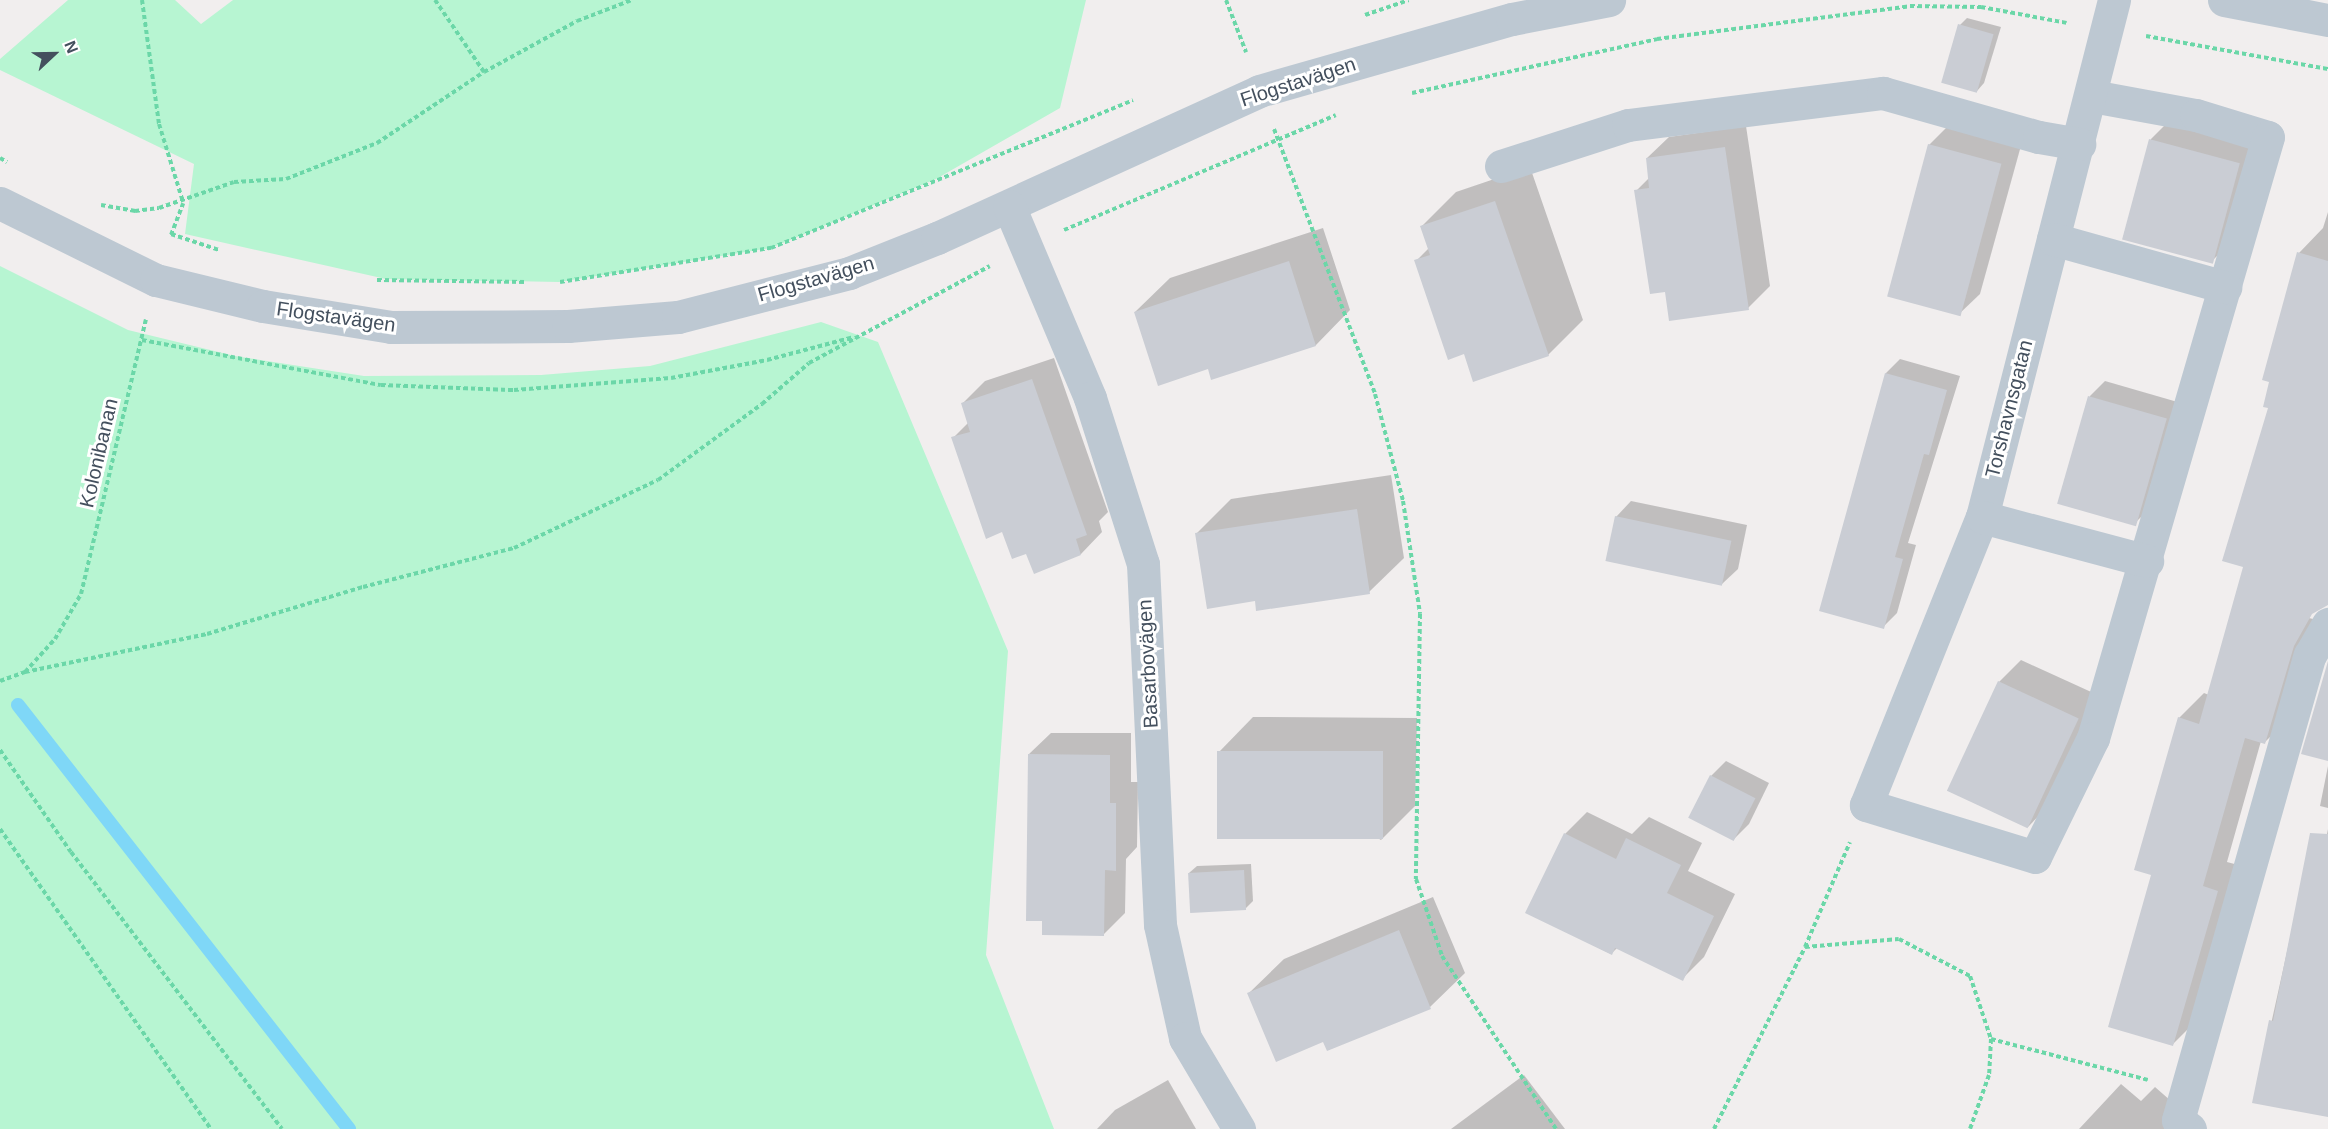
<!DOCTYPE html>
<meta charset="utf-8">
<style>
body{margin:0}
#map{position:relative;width:2328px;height:1129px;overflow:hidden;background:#f1eeee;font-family:Arial,sans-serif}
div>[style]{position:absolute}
.green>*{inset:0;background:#b7f5d2}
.shadow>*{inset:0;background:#0003}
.stream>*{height:14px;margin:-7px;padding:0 7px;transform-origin:7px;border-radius:7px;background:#7fd7f7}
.building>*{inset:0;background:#cacdd4;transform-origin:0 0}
.path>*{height:4px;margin-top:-2px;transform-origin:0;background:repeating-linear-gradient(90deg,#6bd7a8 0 4.5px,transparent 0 7.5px)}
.minor>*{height:33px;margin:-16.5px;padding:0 16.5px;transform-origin:16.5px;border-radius:16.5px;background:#bdc8d2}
span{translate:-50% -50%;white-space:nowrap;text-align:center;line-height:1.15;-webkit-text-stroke:6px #fff;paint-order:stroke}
.street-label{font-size:20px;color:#44505e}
.north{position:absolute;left:24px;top:24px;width:60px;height:60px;-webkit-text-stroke:4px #fff;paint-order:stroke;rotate:68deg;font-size:16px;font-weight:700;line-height:24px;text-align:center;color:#44505e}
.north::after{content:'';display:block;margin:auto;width:21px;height:27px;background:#44505e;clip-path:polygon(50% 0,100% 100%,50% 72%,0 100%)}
</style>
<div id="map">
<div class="green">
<div style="clip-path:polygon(68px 0,175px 0,201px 24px,233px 0,1086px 0,1060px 108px,936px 179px,771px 248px,559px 282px,386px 279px,185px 234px,194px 164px,0 70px,0 59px)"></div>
<div style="clip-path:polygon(0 266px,128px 330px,235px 356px,364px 376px,541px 375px,650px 366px,821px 322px,878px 342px,1008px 651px,986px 955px,1054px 1129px,0 1129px)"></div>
</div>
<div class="shadow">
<div style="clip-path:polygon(1967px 18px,2001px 27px,1984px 83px,1977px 91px,1960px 25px)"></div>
<div style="clip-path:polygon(2172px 118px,2261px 143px,2233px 240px,2211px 262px,2123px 238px,2151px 139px)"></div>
<div style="clip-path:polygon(1951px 123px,2022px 142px,1980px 294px,1958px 315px,1929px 145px)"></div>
<div style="clip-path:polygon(1746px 126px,1770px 286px,1748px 308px,1636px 191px,1650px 177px,1647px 158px,1669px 137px)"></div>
<div style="clip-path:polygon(1530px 167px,1583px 320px,1548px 355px,1416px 261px,1429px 248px,1421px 227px,1456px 192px)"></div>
<div style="clip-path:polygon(2328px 212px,2328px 559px,2309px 618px,2317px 620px,2290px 717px,2265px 742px,2261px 741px,2227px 862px,2242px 866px,2198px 1019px,2173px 1044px,2153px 874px,2179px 718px,2204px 693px,2209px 695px,2245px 566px,2299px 253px,2323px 228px)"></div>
<div style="clip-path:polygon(1323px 228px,1350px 310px,1316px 345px,1212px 378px,1209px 367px,1135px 312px,1170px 278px)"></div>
<div style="clip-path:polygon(1054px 358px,1108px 512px,1099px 521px,1102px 532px,1081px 554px,1026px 552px,1002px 530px,953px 438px,969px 422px,963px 403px,985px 381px)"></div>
<div style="clip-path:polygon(1900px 359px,1960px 376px,1908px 543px,1916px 545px,1897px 613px,1883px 627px,1886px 373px)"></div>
<div style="clip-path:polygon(2105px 381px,2181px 403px,2150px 508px,2135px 523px,2060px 503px,2090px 396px)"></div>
<div style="clip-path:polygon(1391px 475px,1404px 558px,1369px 592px,1256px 600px,1196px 534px,1231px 499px)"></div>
<div style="clip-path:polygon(1631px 501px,1747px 525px,1738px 569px,1722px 584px,1616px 517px)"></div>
<div style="clip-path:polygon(2021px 660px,2100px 696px,2049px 805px,2028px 827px,1999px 682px)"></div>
<div style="clip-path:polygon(1253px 717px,1417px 718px,1415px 806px,1381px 840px,1219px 752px)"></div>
<div style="clip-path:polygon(1051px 733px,1131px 733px,1131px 782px,1138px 782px,1137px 847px,1126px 859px,1125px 913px,1103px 935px,1029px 754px)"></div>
<div style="clip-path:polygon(1726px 761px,1769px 783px,1749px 824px,1734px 839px,1711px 776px)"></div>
<div style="clip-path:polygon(2328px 766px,2328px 808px,2320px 806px)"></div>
<div style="clip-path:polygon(1587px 812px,1632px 834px,1649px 817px,1702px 843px,1688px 871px,1735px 894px,1704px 957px,1682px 979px,1617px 948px,1611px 954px,1527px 912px,1565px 834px)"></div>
<div style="clip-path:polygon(2328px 829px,2328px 1116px,2254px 1101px,2302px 884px,2321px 864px)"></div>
<div style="clip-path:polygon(1251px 864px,1253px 901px,1245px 909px,1189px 873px,1197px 866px)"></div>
<div style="clip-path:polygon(1433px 897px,1465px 973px,1430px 1007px,1328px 1050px,1324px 1040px,1249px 993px,1284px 959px)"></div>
<div style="clip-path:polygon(1524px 1075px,1565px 1129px,1451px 1129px)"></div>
<div style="clip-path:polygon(1168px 1080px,1196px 1129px,1097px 1129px,1115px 1110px)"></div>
<div style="clip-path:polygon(2121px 1084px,2141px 1101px,2155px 1087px,2203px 1129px,2079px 1129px)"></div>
</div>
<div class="stream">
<div style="left:18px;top:705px;width:538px;rotate:52.02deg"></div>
</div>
<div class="building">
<div style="left:1958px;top:24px;width:37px;height:61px;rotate:16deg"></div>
<div style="left:2149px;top:139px;width:94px;height:104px;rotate:15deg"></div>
<div style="left:1928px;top:144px;width:76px;height:158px;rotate:15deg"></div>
<div style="clip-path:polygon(1725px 147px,1749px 310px,1669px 321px,1665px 292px,1650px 294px,1634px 190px,1649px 188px,1646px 158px)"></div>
<div style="clip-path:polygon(1495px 201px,1549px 356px,1473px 382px,1464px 354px,1448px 360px,1414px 260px,1430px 255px,1420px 226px)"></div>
<div style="clip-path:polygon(2297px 252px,2328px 261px,2328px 605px,2312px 614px,2294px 646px,2265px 744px,2245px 738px,2203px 886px,2218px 891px,2173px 1046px,2108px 1027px,2151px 875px,2134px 870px,2178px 717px,2199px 724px,2243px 567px,2222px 561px,2268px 408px,2263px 407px,2269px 382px,2262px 380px)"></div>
<div style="clip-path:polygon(1289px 261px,1316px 346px,1211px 380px,1208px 369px,1158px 386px,1134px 312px)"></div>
<div style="clip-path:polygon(1885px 373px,1947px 390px,1929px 455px,1924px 454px,1895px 557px,1903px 559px,1884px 629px,1819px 611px)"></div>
<div style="clip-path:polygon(1032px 379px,1087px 535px,1076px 539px,1081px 555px,1034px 574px,1026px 554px,1012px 559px,1002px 532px,986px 539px,951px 437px,970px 432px,961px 403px)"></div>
<div style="left:2088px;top:396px;width:82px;height:112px;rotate:16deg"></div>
<div style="clip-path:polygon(1357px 509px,1370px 594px,1256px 611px,1255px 601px,1207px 609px,1195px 533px)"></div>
<div style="left:1615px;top:516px;width:119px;height:46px;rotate:12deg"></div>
<div style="clip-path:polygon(2328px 661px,2328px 761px,2301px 754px)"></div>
<div style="left:1998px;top:681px;width:89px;height:121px;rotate:25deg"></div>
<div style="left:1217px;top:751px;width:166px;height:88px"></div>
<div style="clip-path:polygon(1028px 754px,1110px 755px,1110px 803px,1116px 803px,1116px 871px,1105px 870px,1104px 936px,1042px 935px,1042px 921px,1026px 921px)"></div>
<div style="left:1710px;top:775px;width:51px;height:48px;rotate:27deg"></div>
<div style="clip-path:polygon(1564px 833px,1616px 859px,1626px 838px,1681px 865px,1667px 893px,1714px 916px,1683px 981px,1615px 948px,1612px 955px,1525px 913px)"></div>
<div style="clip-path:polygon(2310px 833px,2328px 834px,2328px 1117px,2252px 1103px,2269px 1020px,2273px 1021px)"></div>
<div style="left:1244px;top:870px;width:40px;height:56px;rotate:87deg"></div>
<div style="clip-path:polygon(1399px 930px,1431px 1009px,1327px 1051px,1323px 1042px,1276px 1062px,1247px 993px)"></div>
</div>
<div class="path">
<div style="left:142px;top:0;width:125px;rotate:82.2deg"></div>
<div style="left:159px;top:124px;width:82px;rotate:72.9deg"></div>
<div style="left:435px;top:0;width:87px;rotate:55.8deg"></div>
<div style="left:1226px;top:0;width:56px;rotate:69deg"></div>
<div style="left:1365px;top:15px;width:46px;rotate:-18.8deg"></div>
<div style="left:2146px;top:36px;width:185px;rotate:10.3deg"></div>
<div style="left:1412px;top:93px;width:251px;rotate:-12.4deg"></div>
<div style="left:1657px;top:39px;width:255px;rotate:-7.4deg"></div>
<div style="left:1910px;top:6px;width:71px;rotate:0.8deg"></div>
<div style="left:1981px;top:7px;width:87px;rotate:10.5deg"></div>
<div style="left:1274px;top:129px;width:284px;rotate:69.1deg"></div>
<div style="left:1375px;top:394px;width:111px;rotate:75.3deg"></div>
<div style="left:1403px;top:501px;width:114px;rotate:81.4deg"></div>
<div style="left:1420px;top:614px;width:265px;rotate:90.9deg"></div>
<div style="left:1416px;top:879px;width:81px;rotate:71.3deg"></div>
<div style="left:1442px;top:956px;width:207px;rotate:56.6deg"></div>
<div style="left:0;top:158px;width:8px;rotate:30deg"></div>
<div style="left:101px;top:205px;width:35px;rotate:10deg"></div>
<div style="left:135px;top:211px;width:24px;rotate:-7deg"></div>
<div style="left:159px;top:208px;width:79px;rotate:-19.1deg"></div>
<div style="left:234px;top:182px;width:52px;rotate:-3.3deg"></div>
<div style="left:286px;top:179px;width:98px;rotate:-21.6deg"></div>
<div style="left:377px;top:143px;width:128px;rotate:-33.6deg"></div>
<div style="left:484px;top:72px;width:106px;rotate:-28.7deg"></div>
<div style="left:577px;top:21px;width:59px;rotate:-20.9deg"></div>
<div style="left:1064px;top:230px;width:295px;rotate:-22.9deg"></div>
<div style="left:171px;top:234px;width:51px;rotate:18.4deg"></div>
<div style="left:171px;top:235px;width:34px;rotate:-69deg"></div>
<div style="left:377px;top:280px;width:149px;rotate:0.8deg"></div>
<div style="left:560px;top:282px;width:214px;rotate:-9.2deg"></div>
<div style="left:771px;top:248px;width:391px;rotate:-22.2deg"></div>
<div style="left:142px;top:340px;width:243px;rotate:10.7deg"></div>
<div style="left:381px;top:385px;width:133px;rotate:2.2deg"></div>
<div style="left:514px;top:390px;width:157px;rotate:-4.4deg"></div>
<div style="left:671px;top:378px;width:98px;rotate:-10.6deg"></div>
<div style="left:767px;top:360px;width:90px;rotate:-14.8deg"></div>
<div style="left:25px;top:672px;width:186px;rotate:-11.8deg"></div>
<div style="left:207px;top:634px;width:163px;rotate:-16.8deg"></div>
<div style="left:363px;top:587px;width:156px;rotate:-14.5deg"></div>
<div style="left:514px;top:548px;width:159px;rotate:-25.3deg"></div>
<div style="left:658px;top:480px;width:129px;rotate:-36.2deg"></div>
<div style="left:762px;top:404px;width:62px;rotate:-41.1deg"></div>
<div style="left:809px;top:363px;width:205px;rotate:-28.2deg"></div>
<div style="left:0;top:681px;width:27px;rotate:-20deg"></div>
<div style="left:25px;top:672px;width:45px;rotate:-47.7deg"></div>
<div style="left:55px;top:639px;width:52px;rotate:-60deg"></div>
<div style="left:81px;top:594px;width:282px;rotate:-76.7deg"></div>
<div style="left:0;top:750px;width:124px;rotate:55.2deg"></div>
<div style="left:71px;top:852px;width:348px;rotate:52.7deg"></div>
<div style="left:0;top:829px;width:367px;rotate:54.9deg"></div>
<div style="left:1805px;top:947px;width:94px;rotate:-4.9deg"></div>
<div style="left:1899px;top:939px;width:80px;rotate:27.5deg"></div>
<div style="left:1970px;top:976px;width:66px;rotate:71.6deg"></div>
<div style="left:1991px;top:1039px;width:36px;rotate:93deg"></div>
<div style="left:1989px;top:1075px;width:57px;rotate:109.4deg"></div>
<div style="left:1991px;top:1039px;width:162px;rotate:14.6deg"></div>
<div style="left:1714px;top:1129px;width:203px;rotate:-63.4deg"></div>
<div style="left:1805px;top:947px;width:114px;rotate:-66.8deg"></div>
</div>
<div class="minor">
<div style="left:2224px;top:0;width:106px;rotate:10.9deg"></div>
<div style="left:2092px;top:96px;width:106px;rotate:10.4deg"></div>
<div style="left:2196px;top:115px;width:75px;rotate:17deg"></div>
<div style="left:2268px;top:137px;width:626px;rotate:106.23deg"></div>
<div style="left:2093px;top:738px;width:132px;rotate:116deg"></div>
<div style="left:2035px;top:857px;width:177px;rotate:-162.9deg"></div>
<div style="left:1866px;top:805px;width:310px;rotate:-68.1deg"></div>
<div style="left:1982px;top:517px;width:534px;rotate:-75.68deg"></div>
<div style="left:1501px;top:166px;width:133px;rotate:-17.9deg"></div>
<div style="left:1628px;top:125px;width:257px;rotate:-7.2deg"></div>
<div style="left:1883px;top:93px;width:162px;rotate:15.8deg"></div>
<div style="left:2039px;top:137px;width:41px;rotate:9.9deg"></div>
<div style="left:0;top:203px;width:174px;rotate:26.3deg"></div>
<div style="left:156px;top:280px;width:110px;rotate:13.7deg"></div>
<div style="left:263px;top:306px;width:130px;rotate:9.3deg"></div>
<div style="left:391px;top:327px;width:177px;rotate:-0.3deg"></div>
<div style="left:568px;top:326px;width:110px;rotate:-4.7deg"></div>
<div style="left:678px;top:317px;width:177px;rotate:-14.4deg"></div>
<div style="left:849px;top:273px;width:95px;rotate:-21.7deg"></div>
<div style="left:937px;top:238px;width:354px;rotate:-24.5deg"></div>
<div style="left:1259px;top:91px;width:263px;rotate:-15.9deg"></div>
<div style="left:1512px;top:19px;width:99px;rotate:-11.1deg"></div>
<div style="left:1009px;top:206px;width:208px;rotate:67.1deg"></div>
<div style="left:1090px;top:398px;width:174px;rotate:72.3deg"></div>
<div style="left:1143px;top:564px;width:361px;rotate:87.3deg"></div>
<div style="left:1160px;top:925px;width:116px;rotate:77.5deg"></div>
<div style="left:1185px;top:1038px;width:106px;rotate:59.3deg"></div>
<div style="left:2053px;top:239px;width:179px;rotate:15.6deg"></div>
<div style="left:1982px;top:517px;width:171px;rotate:14.9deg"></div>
<div style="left:2190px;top:1129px;width:15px;rotate:-143deg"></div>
<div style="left:2178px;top:1120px;width:483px;rotate:-74.2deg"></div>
<div style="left:2310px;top:655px;width:36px;rotate:-60deg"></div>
</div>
<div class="street-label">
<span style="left:1298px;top:82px;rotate:-18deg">Flogstavägen</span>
<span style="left:816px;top:279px;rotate:-16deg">Flogstavägen</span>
<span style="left:336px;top:317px;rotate:8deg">Flogstavägen</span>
<span style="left:2009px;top:409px;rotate:-76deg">Torshavnsgatan</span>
<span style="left:99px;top:453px;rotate:-77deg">Kolonibanan</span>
<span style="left:1148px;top:664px;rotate:-93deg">Basarbovägen</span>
</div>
<div class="north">N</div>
</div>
